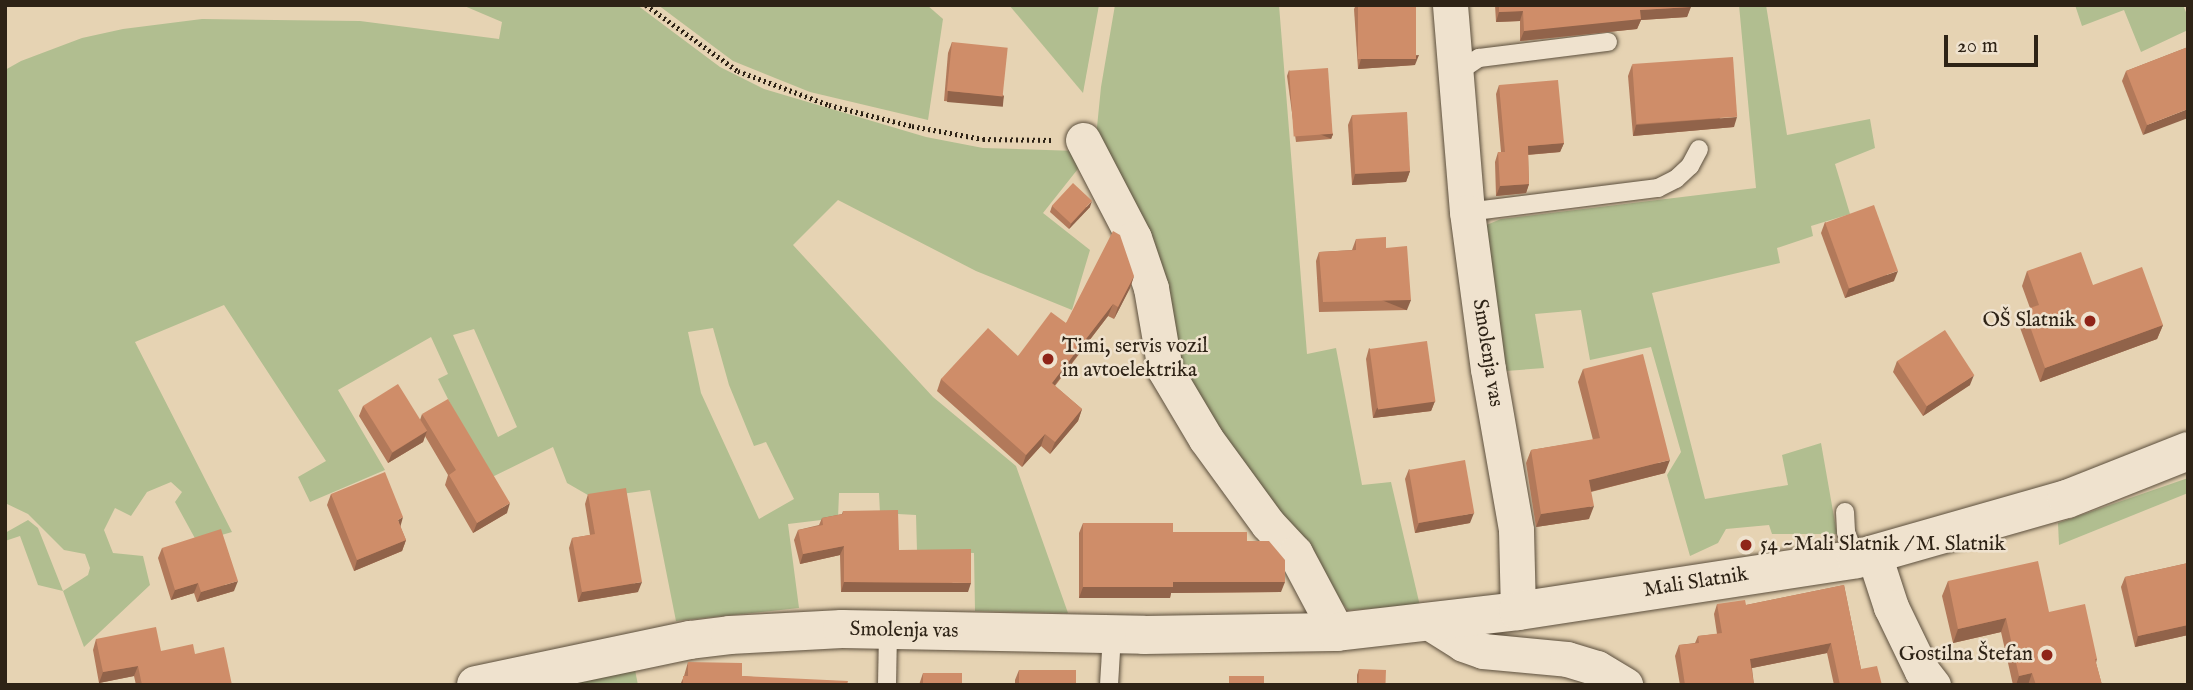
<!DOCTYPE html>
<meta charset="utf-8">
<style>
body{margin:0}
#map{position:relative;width:2193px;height:690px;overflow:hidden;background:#e6d3b3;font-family:"IM FELL English",serif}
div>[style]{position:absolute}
.green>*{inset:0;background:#b1be90}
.path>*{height:4.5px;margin-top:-2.25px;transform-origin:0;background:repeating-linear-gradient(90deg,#2e2316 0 2px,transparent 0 5.5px)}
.roads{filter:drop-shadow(0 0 2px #5c4f3d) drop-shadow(0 0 2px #5c4f3d)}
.service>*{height:18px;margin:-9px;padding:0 9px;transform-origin:9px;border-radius:9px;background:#efe2ce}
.minor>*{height:35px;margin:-17.5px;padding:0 17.5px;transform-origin:17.5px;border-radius:17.5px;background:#efe2ce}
.secondary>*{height:38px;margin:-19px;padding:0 19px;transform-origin:19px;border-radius:19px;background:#efe2ce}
.wall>*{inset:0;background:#b2795a}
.shaded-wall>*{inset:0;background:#91634a;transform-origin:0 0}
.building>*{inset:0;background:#cf8d69;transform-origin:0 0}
.dots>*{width:19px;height:19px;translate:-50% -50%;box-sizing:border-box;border:4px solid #efe2ce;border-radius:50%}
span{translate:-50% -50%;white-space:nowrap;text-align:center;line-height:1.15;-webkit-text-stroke:5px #efe2ce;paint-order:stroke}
.poi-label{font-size:21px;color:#2e2316}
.right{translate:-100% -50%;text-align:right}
.left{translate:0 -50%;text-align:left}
.street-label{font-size:21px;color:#2e2316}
.frame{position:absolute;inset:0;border:7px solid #2e2316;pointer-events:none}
.scale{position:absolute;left:1944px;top:35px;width:94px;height:32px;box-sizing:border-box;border:4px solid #2e2316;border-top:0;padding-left:9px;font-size:21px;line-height:24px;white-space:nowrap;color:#2e2316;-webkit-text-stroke:5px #efe2ce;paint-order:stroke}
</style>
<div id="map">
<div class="green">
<div style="clip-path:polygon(evenodd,462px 5px,637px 5px,720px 67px,764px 89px,926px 137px,983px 148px,1077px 151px,1085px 160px,1043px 213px,1090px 250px,1072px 310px,976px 271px,838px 200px,793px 245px,933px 397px,1016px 466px,1068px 613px,975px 611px,974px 553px,917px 551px,916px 515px,880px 513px,879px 493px,839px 493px,838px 518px,788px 524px,799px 608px,676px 621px,650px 490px,593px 498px,567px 483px,553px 447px,488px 479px,438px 379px,448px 374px,431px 337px,338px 390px,385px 470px,310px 502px,298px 477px,326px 461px,224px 305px,135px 342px,232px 532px,197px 542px,175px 502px,182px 492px,171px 482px,147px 492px,131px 516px,115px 508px,104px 530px,113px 553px,143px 556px,150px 585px,84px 647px,63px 591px,38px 585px,20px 536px,5px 541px,5px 533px,28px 520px,38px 528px,63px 591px,88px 575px,90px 568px,85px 554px,64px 550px,28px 514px,5px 503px,5px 70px,21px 61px,82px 38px,123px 29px,202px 19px,360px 21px,499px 39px,502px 22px,462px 5px,713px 328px,729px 385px,754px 446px,766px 442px,794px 499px,759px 519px,701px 393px,688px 332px,713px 328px,462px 5px,474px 329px,517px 427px,498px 437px,453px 335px,474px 329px)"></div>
<div style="clip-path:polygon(658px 5px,927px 5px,943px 19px,928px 120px,810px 92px,733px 61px)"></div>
<div style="clip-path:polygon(1009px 5px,1099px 5px,1083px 93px)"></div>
<div style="clip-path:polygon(1115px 5px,1279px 5px,1307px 354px,1336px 348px,1362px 485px,1391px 482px,1420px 606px,1348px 610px,1324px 582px,1177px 366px,1096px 137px,1101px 87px)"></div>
<div style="clip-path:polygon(1739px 5px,1766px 5px,1787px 135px,1870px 119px,1875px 148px,1835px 164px,1850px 214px,1811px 226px,1813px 236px,1777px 248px,1780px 263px,1652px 293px,1705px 499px,1788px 485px,1782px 455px,1821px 443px,1837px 534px,1772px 534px,1769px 525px,1726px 529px,1718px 543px,1690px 556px,1667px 475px,1681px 452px,1651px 347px,1590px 360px,1581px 310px,1535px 314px,1544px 368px,1506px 371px,1479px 228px,1501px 219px,1756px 188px)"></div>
<div style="clip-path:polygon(2075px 5px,2183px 5px,2188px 17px,2188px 30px,2141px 52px,2124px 10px,2082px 26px)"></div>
<div style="clip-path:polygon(2188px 478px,2188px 493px,2059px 545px,2058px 523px)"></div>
<div style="clip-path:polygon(635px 670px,638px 685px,559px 685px)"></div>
</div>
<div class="path">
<div style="left:646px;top:5px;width:113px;rotate:35.7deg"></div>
<div style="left:738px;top:71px;width:97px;rotate:20.5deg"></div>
<div style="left:829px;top:105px;width:86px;rotate:14.2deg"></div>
<div style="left:912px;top:126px;width:72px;rotate:10.4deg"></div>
<div style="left:983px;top:139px;width:69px;rotate:0.8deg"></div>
</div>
<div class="roads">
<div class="service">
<div style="left:1455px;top:74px;width:29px;rotate:-34deg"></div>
<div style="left:1479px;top:58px;width:130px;rotate:-7.1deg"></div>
<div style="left:1467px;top:212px;width:193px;rotate:-7.2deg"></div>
<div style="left:1658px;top:188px;width:20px;rotate:-27deg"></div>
<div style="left:1676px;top:179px;width:19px;rotate:-43deg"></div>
<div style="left:1690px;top:166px;width:19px;rotate:-62deg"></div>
<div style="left:1845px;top:512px;width:20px;rotate:87deg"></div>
<div style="left:1846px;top:532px;width:29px;rotate:70deg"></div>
<div style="left:887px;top:685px;width:53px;rotate:-88.9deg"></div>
<div style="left:1109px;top:685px;width:50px;rotate:-86.6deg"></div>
</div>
<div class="minor">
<div style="left:1450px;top:5px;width:208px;rotate:85.3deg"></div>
<div style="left:1467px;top:212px;width:158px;rotate:82.4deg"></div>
<div style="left:1488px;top:369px;width:163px;rotate:80.1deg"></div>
<div style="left:1516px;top:530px;width:81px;rotate:88.6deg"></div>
<div style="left:1083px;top:140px;width:110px;rotate:62.5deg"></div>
<div style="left:1134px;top:238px;width:53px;rotate:71.2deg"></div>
<div style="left:1151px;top:288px;width:83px;rotate:80.3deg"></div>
<div style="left:1165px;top:370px;width:80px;rotate:59.3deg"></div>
<div style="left:1206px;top:439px;width:105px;rotate:53.9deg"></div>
<div style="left:1268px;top:524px;width:40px;rotate:47deg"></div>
<div style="left:1295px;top:553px;width:89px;rotate:62deg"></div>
<div style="left:1874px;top:555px;width:55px;rotate:71.9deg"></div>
<div style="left:1891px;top:607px;width:71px;rotate:64.2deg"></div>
<div style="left:1922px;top:671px;width:18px;rotate:52deg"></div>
<div style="left:1430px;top:623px;width:39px;rotate:32deg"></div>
<div style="left:1463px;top:644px;width:21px;rotate:19deg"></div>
<div style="left:1483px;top:651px;width:84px;rotate:5.4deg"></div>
<div style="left:1567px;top:659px;width:31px;rotate:17deg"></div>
<div style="left:1597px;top:668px;width:33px;rotate:31deg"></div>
</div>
<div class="secondary">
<div style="left:476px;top:685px;width:219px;rotate:-11.9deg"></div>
<div style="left:690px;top:640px;width:40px;rotate:-7.1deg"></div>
<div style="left:730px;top:635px;width:112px;rotate:-3.1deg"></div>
<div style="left:842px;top:629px;width:302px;rotate:1.1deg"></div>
<div style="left:1144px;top:635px;width:193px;rotate:-0.9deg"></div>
<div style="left:1337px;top:632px;width:182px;rotate:-6.6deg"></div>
<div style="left:1518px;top:611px;width:342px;rotate:-8.7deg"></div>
<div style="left:1856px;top:559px;width:219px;rotate:-15.9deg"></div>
<div style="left:2067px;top:499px;width:130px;rotate:-21.6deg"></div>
</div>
</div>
<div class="wall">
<div style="clip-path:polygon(1356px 5px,1416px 5px,1415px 65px,1358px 69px,1354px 9px)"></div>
<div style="clip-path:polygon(1495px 5px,1691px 5px,1687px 17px,1641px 20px,1637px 29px,1520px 41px,1520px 21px,1496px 22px)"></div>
<div style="clip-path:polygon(952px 42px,1004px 96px,1001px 106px,944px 101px,948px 53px)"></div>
<div style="clip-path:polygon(2188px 47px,2143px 135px,2122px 81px,2126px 71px)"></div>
<div style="clip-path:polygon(1632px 65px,1734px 127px,1633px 136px,1628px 76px)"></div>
<div style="clip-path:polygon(1289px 70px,1333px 134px,1331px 139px,1296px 142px,1287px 76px)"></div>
<div style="clip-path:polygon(1499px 85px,1564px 143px,1560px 152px,1528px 155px,1529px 184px,1526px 193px,1496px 196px,1495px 162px,1498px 152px,1501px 152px,1496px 94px)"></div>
<div style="clip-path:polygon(1352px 115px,1410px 171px,1406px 182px,1352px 185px,1348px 125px)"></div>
<div style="clip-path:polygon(1052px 206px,1090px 207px,1069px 229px,1050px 212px)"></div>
<div style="clip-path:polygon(1825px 222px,1894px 281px,1845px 298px,1821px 233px)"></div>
<div style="clip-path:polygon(1356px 239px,1386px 248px,1407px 310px,1319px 312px,1316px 261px,1319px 252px,1352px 250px)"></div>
<div style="clip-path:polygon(2027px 271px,2093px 285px,2163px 325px,2157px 339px,2040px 382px,2019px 325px,2024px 310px,2030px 308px,2022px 286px)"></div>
<div style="clip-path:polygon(1134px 276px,1130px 288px,1114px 319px,1108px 316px,1055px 386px,1082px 409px,1078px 421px,1050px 454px,1041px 446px,1022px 467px,937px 391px,941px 379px,1018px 356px)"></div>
<div style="clip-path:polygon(1369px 348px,1435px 401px,1431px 411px,1373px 418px,1366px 359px)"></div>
<div style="clip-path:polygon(1897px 361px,1970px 385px,1923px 416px,1893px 372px)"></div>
<div style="clip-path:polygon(1583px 369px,1665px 473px,1591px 492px,1589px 519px,1536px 527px,1526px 463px,1531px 450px,1593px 440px,1578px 382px)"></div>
<div style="clip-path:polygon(363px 406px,420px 420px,422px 414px,507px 513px,473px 533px,445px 485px,448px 475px,425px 436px,423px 442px,388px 463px,359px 416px)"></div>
<div style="clip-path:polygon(1409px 469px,1470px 523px,1415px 533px,1405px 479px)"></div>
<div style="clip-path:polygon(331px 494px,400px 526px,406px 540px,402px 551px,354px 571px,327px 505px)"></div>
<div style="clip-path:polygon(588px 494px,638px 592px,578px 602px,569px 548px,572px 538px,590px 535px,585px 504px)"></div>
<div style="clip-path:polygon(843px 511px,899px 550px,968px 592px,841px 592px,840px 555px,800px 564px,794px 540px,798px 530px,819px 525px,822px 518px,842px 514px)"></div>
<div style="clip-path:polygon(1083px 523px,1173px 532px,1247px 541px,1281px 592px,1171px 593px,1170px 598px,1079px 598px,1079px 533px)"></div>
<div style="clip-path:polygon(162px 548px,234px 591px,197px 602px,194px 593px,171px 600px,158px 558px)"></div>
<div style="clip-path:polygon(2188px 563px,2188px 635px,2135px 647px,2121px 587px,2125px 577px)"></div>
<div style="clip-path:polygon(1948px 581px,2049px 612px,2097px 659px,2096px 663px,2102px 685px,2013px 685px,2001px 632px,1953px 643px,1942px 596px)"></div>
<div style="clip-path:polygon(1844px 585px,1861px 669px,1882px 685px,1834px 685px,1827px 653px,1752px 668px,1754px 685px,1680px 685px,1675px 656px,1679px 645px,1695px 643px,1698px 636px,1717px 634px,1714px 614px,1717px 604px,1746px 605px)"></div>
<div style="clip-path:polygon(96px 639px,161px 651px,195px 654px,232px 685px,136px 685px,134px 676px,99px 683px,93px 650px)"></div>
<div style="clip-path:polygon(688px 662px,742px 676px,847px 685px,680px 685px,684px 676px)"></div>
<div style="clip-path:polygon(1359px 669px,1386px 685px,1357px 685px,1357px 675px)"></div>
<div style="clip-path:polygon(1019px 670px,1076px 685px,1015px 685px,1015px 680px)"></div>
<div style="clip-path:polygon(923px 673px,962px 685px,919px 685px)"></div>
</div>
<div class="shaded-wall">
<div style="clip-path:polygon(1691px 7px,1687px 17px,1641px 20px,1637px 29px,1520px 41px,1524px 31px,1640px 10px)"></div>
<div style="clip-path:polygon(1523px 11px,1520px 21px,1496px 22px,1499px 12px)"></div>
<div style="clip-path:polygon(1419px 55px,1415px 65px,1358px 69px,1361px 59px)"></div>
<div style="left:948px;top:91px;width:56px;height:11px;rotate:5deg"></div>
<div style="clip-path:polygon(2188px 109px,2188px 118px,2143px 135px,2147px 125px)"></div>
<div style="clip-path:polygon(1737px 117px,1734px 127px,1633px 136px,1636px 125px)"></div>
<div style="left:1333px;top:134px;width:5px;height:35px;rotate:112deg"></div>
<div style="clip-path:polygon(1564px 143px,1560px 152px,1524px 155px,1528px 146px)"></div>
<div style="clip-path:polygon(1410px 171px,1406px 182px,1352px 185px,1355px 174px)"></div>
<div style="clip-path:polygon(1529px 184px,1526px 193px,1496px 196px,1500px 186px)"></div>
<div style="clip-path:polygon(1092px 201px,1090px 207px,1069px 229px,1071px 224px)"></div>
<div style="clip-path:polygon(1898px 271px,1894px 281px,1845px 298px,1849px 288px)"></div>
<div style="clip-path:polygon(1134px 276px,1130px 288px,1114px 319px,1118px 307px)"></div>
<div style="left:1411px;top:300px;width:11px;height:88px;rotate:112deg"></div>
<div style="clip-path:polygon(1113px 304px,1108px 316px,1047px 395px,1052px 383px)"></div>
<div style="clip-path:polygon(2163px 325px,2157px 339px,2040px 382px,2045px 368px)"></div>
<div style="clip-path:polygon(1974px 375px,1970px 385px,1923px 416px,1927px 406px)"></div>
<div style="clip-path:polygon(1435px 401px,1431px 411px,1373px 418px,1377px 408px)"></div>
<div style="clip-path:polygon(1082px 409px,1078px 421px,1050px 454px,1055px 442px)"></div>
<div style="clip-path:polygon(427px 431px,423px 442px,388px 463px,392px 453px)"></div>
<div style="clip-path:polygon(1045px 434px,1041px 446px,1022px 467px,1026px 455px)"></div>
<div style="clip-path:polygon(1670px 460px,1665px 473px,1585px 493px,1589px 480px)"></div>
<div style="clip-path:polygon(510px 503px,507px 513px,473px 533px,477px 523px)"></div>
<div style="clip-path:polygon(1594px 506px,1589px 519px,1536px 527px,1541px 514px)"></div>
<div style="clip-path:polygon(1474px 513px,1470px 523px,1415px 533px,1419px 523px)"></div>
<div style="clip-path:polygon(403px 517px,400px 528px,398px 520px)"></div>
<div style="clip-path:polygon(406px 540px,402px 551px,354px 571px,357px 560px)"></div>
<div style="clip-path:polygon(844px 546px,840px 555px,800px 564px,803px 554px)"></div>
<div style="clip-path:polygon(238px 581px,234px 591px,197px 602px,201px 592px)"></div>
<div style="clip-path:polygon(642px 582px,638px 592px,578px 602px,582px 592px)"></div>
<div style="clip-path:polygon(844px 582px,971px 583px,968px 592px,841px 592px)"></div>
<div style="clip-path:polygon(1173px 582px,1285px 582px,1281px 592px,1171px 593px,1170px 598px,1079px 598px,1083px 587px)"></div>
<div style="clip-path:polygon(198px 583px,194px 593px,171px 600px,175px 590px)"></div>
<div style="clip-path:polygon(2006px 618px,2001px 632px,1953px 643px,1958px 629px)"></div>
<div style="clip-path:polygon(2188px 625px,2188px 635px,2135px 647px,2138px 636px)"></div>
<div style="clip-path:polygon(1831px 643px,1827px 653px,1747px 669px,1750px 659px)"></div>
<div style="clip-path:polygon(138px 666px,134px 676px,99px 683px,103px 672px)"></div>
<div style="clip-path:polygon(2032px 673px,2028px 685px,2016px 685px,2019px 676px)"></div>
</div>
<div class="building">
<div style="left:1358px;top:5px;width:58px;height:54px"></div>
<div style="clip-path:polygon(1499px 5px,1691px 5px,1691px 7px,1640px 10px,1641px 19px,1524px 31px,1523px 11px,1499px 12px)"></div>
<div style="left:952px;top:42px;width:56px;height:49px;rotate:6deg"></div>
<div style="clip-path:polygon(2188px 47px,2188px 109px,2147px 125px,2126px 71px)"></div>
<div style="left:1733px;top:57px;width:60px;height:101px;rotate:86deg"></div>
<div style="left:1328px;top:68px;width:66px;height:39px;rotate:86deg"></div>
<div style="clip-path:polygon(1558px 80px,1564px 143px,1528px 146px,1529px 184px,1500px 186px,1498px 152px,1505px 152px,1499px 85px)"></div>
<div style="left:1407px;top:112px;width:59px;height:55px;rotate:87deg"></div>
<div style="left:1073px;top:183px;width:26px;height:31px;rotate:43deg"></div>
<div style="left:1874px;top:205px;width:70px;height:52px;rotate:70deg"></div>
<div style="clip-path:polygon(1113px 231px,1120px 235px,1134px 276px,1118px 307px,1113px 304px,1052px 383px,1082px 409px,1055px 442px,1045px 434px,1026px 455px,941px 379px,988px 328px,1018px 356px,1051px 312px,1066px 323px)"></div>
<div style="clip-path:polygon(1386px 237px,1386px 248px,1407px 246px,1411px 300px,1323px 302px,1319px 252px,1356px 250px,1356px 239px)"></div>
<div style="clip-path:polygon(2081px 252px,2093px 285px,2142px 267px,2163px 325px,2045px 368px,2024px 310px,2039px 305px,2027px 271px)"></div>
<div style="left:1945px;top:330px;width:54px;height:57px;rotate:57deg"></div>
<div style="left:1427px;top:341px;width:61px;height:58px;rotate:82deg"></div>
<div style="clip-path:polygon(1643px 354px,1670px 460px,1589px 480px,1594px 506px,1541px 514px,1531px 450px,1600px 438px,1583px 369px)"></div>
<div style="left:398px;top:384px;width:55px;height:41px;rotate:58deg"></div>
<div style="clip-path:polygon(448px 399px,510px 503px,477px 523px,449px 475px,456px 470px,422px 414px)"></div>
<div style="left:1465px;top:460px;width:54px;height:57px;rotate:80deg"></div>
<div style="clip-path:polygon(385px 472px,403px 517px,398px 520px,406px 540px,357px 560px,331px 494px)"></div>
<div style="clip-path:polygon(626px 488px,642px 582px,582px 592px,572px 538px,595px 534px,588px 494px)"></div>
<div style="clip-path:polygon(898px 510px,899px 550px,971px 549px,971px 583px,844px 582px,844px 546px,803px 554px,798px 530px,823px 525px,822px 518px,843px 514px,843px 511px)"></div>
<div style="clip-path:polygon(1083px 523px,1173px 523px,1173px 532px,1247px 532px,1247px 541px,1269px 541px,1285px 560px,1285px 582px,1173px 582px,1173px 587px,1083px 587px)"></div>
<div style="clip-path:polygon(221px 529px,238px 581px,201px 592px,198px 583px,175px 590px,162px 548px)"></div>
<div style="clip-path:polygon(2038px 561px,2049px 612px,2085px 604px,2097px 659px,2095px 659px,2102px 685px,2036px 685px,2032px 673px,2019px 676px,2006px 618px,1958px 629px,1948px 581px)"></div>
<div style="clip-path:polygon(2188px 563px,2188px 625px,2138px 636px,2125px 577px)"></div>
<div style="clip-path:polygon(1844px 585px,1861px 669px,1877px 666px,1882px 685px,1840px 685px,1831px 643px,1750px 659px,1754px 685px,1685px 685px,1679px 645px,1699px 643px,1698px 636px,1722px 633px,1717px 604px,1745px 600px,1746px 605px)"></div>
<div style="clip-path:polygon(156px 627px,161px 651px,193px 644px,195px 654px,224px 647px,232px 685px,142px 685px,138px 666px,103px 672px,96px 639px)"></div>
<div style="clip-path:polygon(688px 662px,742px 663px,742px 676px,848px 681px,847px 685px,683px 685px,683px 676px,688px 676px)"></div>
<div style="left:1359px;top:669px;width:27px;height:16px;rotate:2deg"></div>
<div style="left:1019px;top:670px;width:57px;height:15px"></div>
<div style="left:923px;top:673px;width:39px;height:12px"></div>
<div style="left:1229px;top:676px;width:35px;height:9px"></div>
</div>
<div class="dots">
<div style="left:2090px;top:321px;background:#8f2418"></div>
<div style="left:1048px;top:359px;background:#8f2418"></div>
<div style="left:1746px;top:545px;background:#8f2418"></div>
<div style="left:2047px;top:655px;background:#8f2418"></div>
</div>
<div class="poi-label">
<span class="right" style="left:2076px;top:321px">OŠ Slatnik</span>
<span class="left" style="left:1062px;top:359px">Timi, servis vozil<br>in avtoelektrika</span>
<span class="left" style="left:1760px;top:545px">54 ~Mali Slatnik / M. Slatnik</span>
<span class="right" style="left:2033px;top:655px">Gostilna Štefan</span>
</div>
<div class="street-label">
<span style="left:1487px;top:353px;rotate:81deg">Smolenja vas</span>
<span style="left:1696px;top:583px;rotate:-9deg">Mali Slatnik</span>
<span style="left:904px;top:631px;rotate:1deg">Smolenja vas</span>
</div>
<div class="frame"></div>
<div class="scale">20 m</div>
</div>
